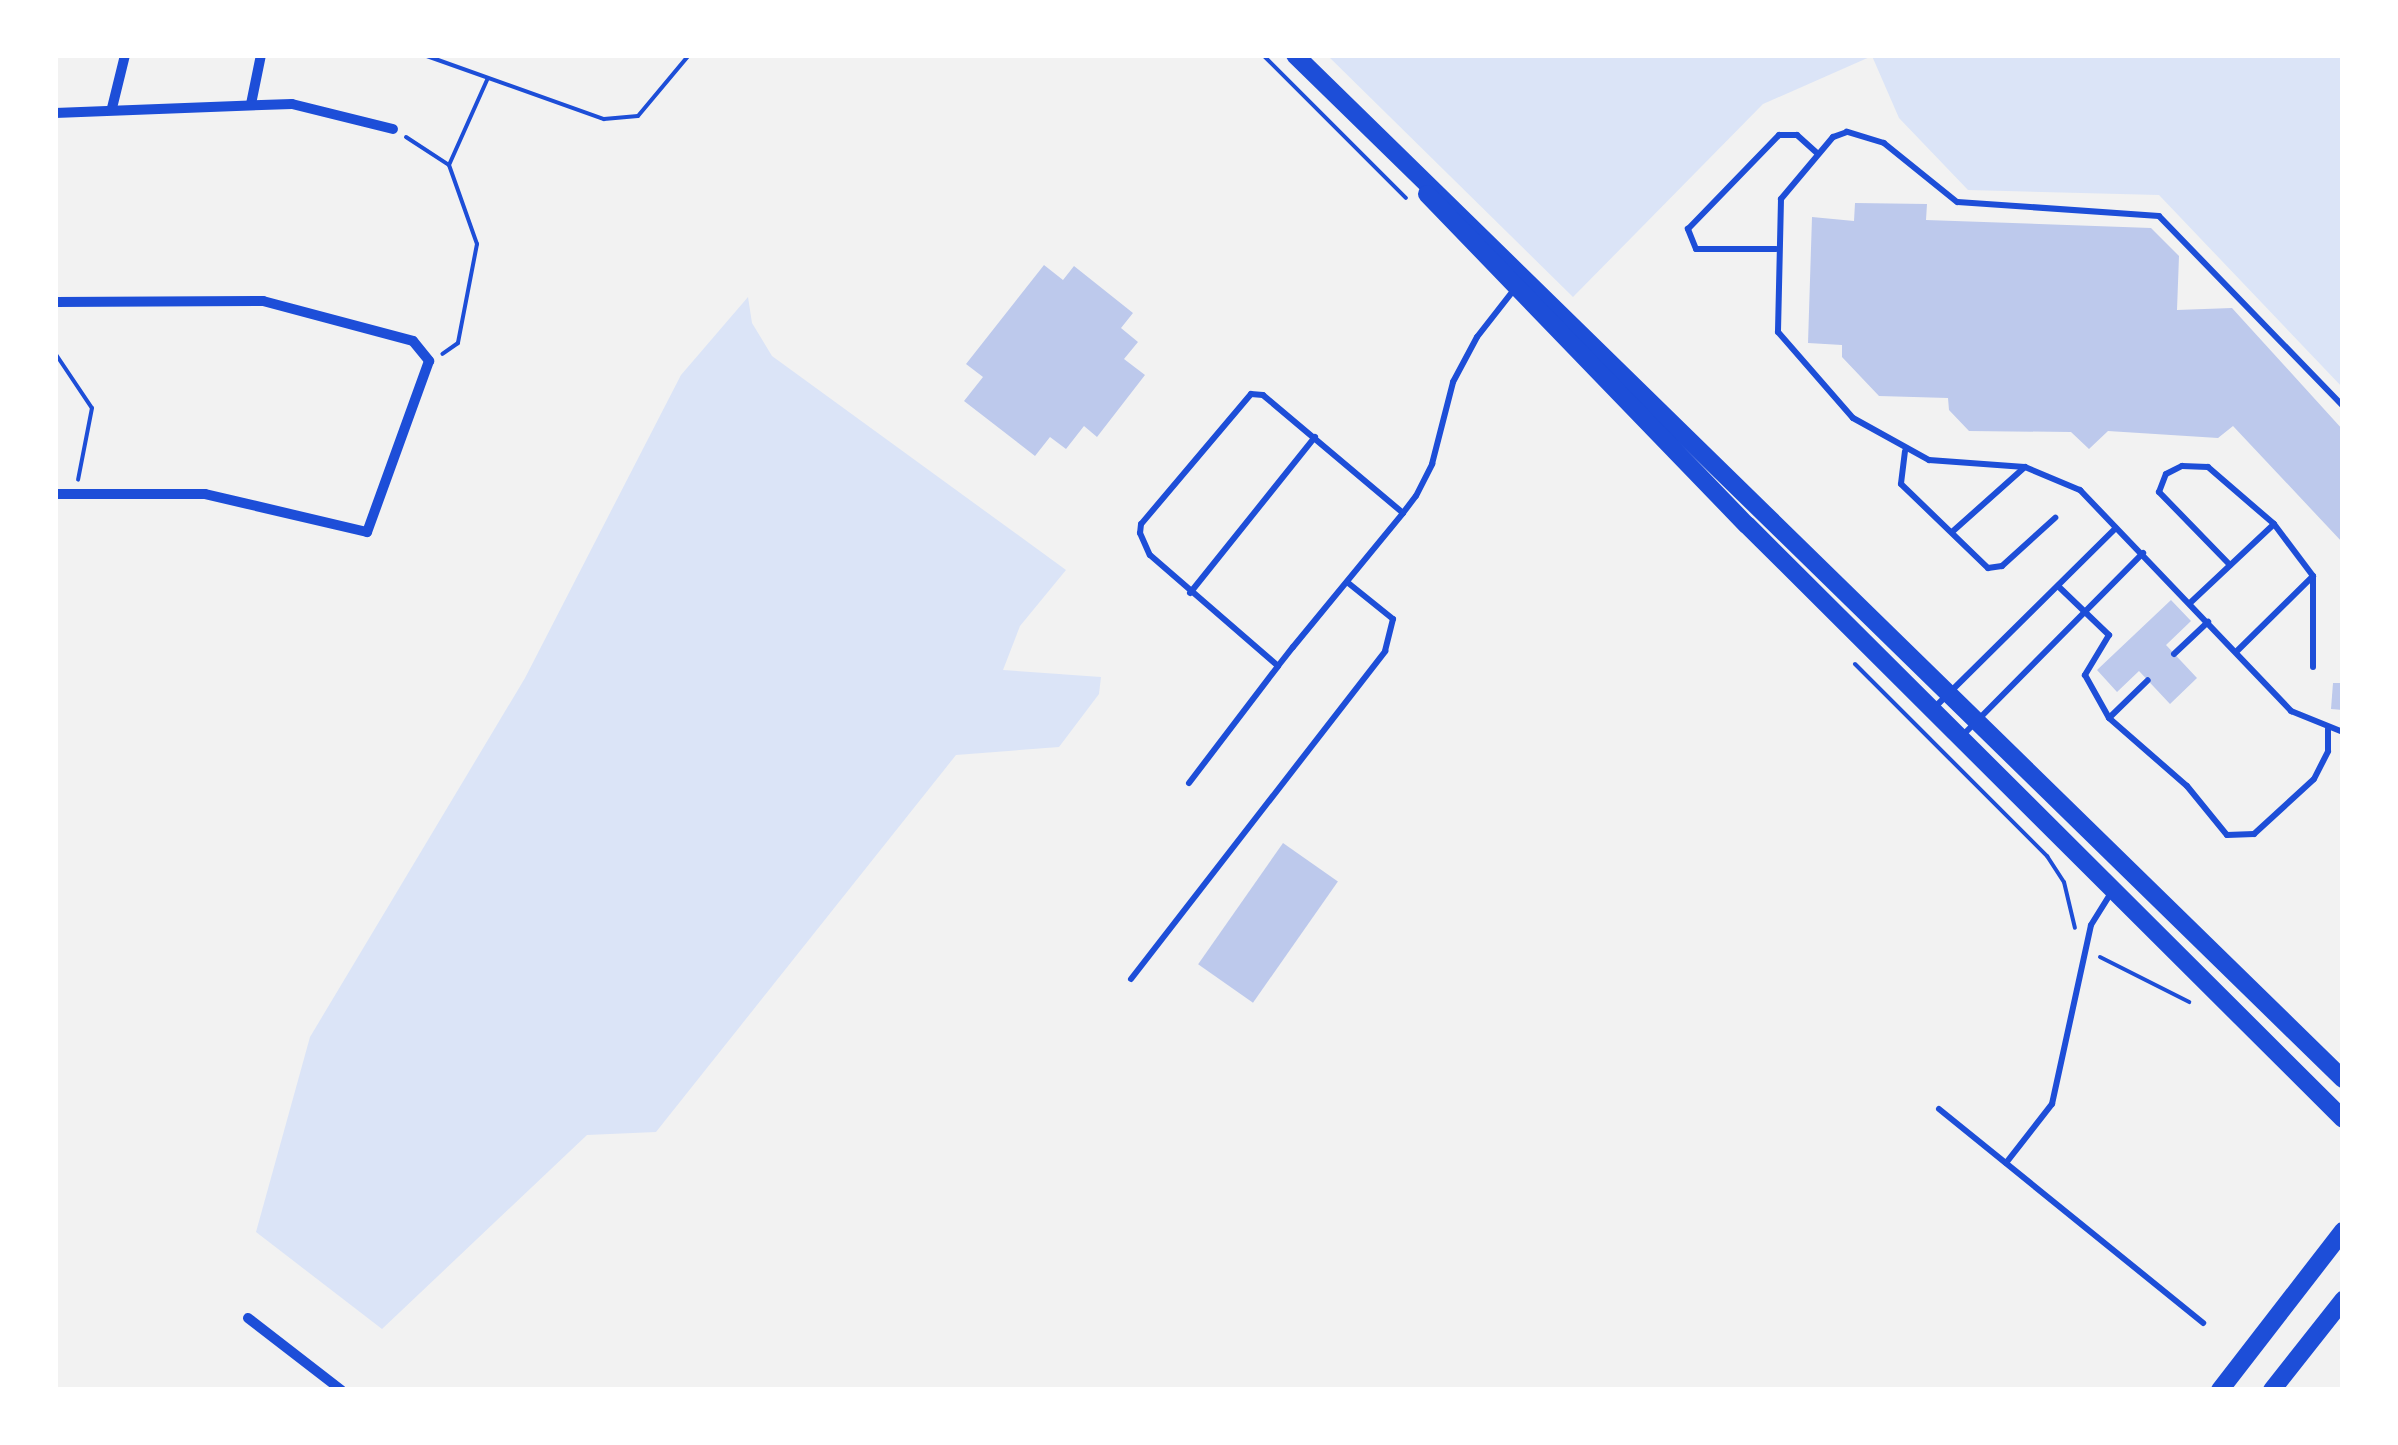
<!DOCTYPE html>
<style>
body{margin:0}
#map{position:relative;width:2398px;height:1445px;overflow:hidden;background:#f2f2f2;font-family:"Archivo Narrow",sans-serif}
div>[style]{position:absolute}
.green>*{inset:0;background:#dbe4f7}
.building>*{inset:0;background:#bdc9ec;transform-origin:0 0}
.path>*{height:4px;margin:-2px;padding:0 2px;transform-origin:2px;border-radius:2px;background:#1d4ed8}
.service>*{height:6px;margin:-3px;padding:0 3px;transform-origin:3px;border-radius:3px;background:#1d4ed8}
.minor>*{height:10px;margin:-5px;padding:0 5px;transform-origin:5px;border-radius:5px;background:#1d4ed8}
.secondary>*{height:18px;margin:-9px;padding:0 9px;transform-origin:9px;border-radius:9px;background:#1d4ed8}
span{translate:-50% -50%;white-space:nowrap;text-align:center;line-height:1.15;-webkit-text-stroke:8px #fff;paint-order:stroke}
.frame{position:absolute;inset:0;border:58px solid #fff;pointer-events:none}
</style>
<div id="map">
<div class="green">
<div style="clip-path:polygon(1327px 55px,2343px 55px,2343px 388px,2159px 195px,1968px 190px,1899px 118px,1872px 56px,1763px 104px,1573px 297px)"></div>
<div style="clip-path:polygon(748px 297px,752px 323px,772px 356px,1066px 570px,1020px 626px,1003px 670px,1101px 677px,1099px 694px,1059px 747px,956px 755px,656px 1132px,587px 1135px,382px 1329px,256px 1232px,310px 1037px,525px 678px,681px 375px)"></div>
</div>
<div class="building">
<div style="clip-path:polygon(1855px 203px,1927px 204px,1926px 220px,2151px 228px,2179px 256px,2177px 310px,2232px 308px,2343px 430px,2343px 543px,2233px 426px,2218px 438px,2108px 431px,2089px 449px,2071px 432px,1969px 431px,1949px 410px,1948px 398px,1879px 396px,1842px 357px,1842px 345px,1808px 343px,1812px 217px,1854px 221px)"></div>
<div style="clip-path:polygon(1044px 265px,1063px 280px,1074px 266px,1133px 313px,1121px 328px,1138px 342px,1124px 359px,1145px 375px,1097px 437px,1084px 426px,1066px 449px,1050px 437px,1035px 456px,964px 401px,983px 377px,966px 364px)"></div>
<div style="clip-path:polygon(2171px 600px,2191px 621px,2166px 645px,2197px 678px,2170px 704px,2139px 671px,2117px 692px,2097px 670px)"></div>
<div style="clip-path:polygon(2333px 683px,2343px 683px,2343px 710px,2331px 709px)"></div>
<div style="left:1283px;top:843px;width:67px;height:148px;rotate:35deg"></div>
</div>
<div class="path">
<div style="left:424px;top:55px;width:191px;rotate:19.6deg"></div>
<div style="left:604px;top:119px;width:34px;rotate:-5deg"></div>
<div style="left:638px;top:116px;width:80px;rotate:-50.1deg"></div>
<div style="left:1263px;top:55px;width:202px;rotate:45deg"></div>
<div style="left:406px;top:137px;width:51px;rotate:33.1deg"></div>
<div style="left:449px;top:165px;width:84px;rotate:70.5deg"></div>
<div style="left:477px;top:244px;width:101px;rotate:100.9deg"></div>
<div style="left:458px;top:343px;width:19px;rotate:145deg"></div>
<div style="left:449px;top:165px;width:95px;rotate:-65.9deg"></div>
<div style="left:55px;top:353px;width:66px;rotate:56.1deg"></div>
<div style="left:92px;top:408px;width:73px;rotate:101deg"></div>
<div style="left:1855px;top:664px;width:272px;rotate:45deg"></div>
<div style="left:2047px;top:856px;width:31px;rotate:57deg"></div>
<div style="left:2064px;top:882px;width:47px;rotate:76.6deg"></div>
<div style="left:2100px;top:957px;width:100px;rotate:26.8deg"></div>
</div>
<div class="service">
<div style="left:1776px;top:249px;width:80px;rotate:180deg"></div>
<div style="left:1696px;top:249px;width:22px;rotate:-112deg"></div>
<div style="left:1688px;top:229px;width:131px;rotate:-45.9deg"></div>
<div style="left:1779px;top:135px;width:18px"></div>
<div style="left:1797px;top:135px;width:28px;rotate:42deg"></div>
<div style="left:2343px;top:406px;width:264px;rotate:-134.1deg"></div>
<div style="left:2159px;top:216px;width:202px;rotate:-176deg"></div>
<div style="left:1957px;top:202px;width:94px;rotate:-141.1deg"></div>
<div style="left:1884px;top:143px;width:39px;rotate:-163deg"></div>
<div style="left:1847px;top:132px;width:15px;rotate:160deg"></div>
<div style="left:1833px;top:137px;width:81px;rotate:130deg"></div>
<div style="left:1781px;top:199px;width:133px;rotate:91.3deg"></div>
<div style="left:1778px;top:332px;width:114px;rotate:48.9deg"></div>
<div style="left:1853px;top:418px;width:87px;rotate:28.9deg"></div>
<div style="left:1929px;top:460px;width:96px;rotate:4.2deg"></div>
<div style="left:2025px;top:467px;width:60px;rotate:22.7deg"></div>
<div style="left:2080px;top:490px;width:306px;rotate:46.3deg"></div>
<div style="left:2291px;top:711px;width:56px;rotate:22deg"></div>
<div style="left:1905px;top:451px;width:33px;rotate:97deg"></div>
<div style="left:1901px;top:484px;width:121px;rotate:44deg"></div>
<div style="left:1988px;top:568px;width:14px;rotate:-8deg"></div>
<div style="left:2002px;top:566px;width:72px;rotate:-42.2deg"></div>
<div style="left:1403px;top:513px;width:183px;rotate:-139.9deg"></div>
<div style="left:1263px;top:395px;width:12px;rotate:-175deg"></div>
<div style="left:1251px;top:394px;width:170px;rotate:130.2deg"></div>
<div style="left:1141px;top:524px;width:9px;rotate:96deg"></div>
<div style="left:1140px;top:533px;width:24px;rotate:66deg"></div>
<div style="left:1150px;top:555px;width:169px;rotate:40.9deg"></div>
<div style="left:1278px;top:666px;width:24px;rotate:-52deg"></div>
<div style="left:1293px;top:647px;width:173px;rotate:-50.6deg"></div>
<div style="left:1403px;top:513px;width:21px;rotate:-53deg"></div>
<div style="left:1416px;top:496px;width:36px;rotate:-63deg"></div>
<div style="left:1432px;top:464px;width:85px;rotate:-75.6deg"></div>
<div style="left:1453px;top:382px;width:51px;rotate:-61.9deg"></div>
<div style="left:1477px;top:337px;width:63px;rotate:-52deg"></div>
<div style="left:1952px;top:532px;width:98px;rotate:-41.7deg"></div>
<div style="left:2230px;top:565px;width:102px;rotate:-134.2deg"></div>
<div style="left:2159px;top:492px;width:19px;rotate:-69deg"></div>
<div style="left:2166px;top:474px;width:18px;rotate:-27deg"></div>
<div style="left:2182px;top:466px;width:26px;rotate:2deg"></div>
<div style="left:2208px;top:467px;width:87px;rotate:40.8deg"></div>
<div style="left:2274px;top:524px;width:65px;rotate:53.1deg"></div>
<div style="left:2313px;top:576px;width:91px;rotate:90deg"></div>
<div style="left:2058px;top:586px;width:71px;rotate:43.9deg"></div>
<div style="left:2109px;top:635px;width:47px;rotate:121deg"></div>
<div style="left:2085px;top:675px;width:49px;rotate:60.8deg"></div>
<div style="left:2109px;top:718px;width:103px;rotate:41.1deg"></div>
<div style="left:2187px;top:786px;width:63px;rotate:50.8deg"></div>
<div style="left:2227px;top:835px;width:27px;rotate:-2deg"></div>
<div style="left:2254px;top:834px;width:81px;rotate:-42.5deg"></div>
<div style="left:2314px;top:779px;width:31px;rotate:-63deg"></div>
<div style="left:2328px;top:751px;width:22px;rotate:-90deg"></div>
<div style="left:1190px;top:593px;width:200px;rotate:-51.3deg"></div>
<div style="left:2190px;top:603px;width:115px;rotate:-43.2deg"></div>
<div style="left:2236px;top:652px;width:108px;rotate:-44.6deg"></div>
<div style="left:2174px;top:654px;width:47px;rotate:-43.3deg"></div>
<div style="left:1933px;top:709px;width:257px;rotate:-44.7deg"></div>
<div style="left:2109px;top:718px;width:54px;rotate:-44.3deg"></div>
<div style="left:1961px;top:737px;width:259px;rotate:-45.3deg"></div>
<div style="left:1189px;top:783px;width:147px;rotate:-52.7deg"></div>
<div style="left:1131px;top:979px;width:415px;rotate:-52.2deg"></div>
<div style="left:1385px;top:651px;width:33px;rotate:-76deg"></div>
<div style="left:1393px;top:619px;width:59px;rotate:-141.2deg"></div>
<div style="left:1939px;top:1109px;width:340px;rotate:39deg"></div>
<div style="left:2006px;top:1163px;width:75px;rotate:-52.1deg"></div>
<div style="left:2052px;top:1104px;width:183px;rotate:-77.7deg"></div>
<div style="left:2091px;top:925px;width:39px;rotate:-58deg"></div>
</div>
<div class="minor">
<div style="left:251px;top:104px;width:50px;rotate:-78.5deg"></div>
<div style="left:112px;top:108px;width:55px;rotate:-76.2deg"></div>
<div style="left:55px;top:113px;width:237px;rotate:-2.2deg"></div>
<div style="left:292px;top:104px;width:104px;rotate:13.9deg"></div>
<div style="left:55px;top:302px;width:208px;rotate:-0.3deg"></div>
<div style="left:263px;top:301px;width:155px;rotate:14.9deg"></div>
<div style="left:413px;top:341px;width:26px;rotate:51deg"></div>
<div style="left:429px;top:361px;width:182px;rotate:109.9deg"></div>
<div style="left:367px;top:532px;width:166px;rotate:-166.8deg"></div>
<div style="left:205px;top:494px;width:150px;rotate:180deg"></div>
<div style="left:248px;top:1318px;width:118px;rotate:37.7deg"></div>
</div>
<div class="secondary">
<div style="left:1295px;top:55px;width:1465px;rotate:44.34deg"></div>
<div style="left:1427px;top:194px;width:460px;rotate:46deg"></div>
<div style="left:1747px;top:525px;width:841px;rotate:44.9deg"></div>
<div style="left:2220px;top:1390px;width:201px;rotate:-52.3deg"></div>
<div style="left:2272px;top:1390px;width:115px;rotate:-51.7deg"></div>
</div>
<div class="frame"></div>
</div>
